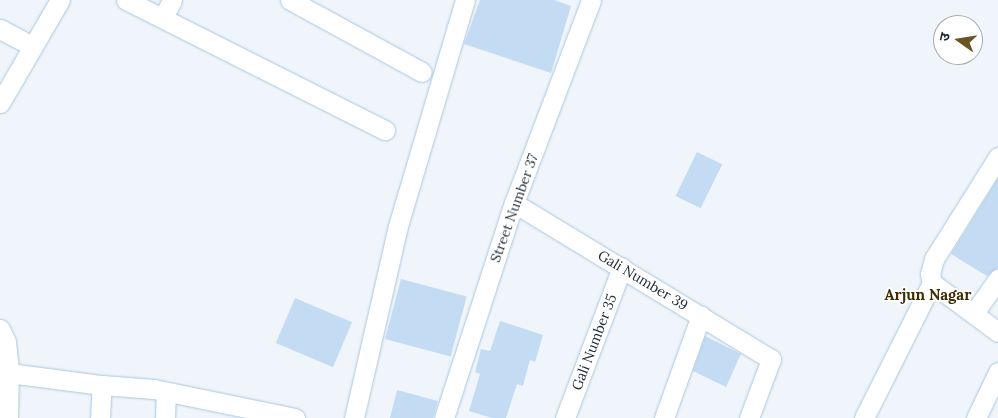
<!DOCTYPE html>
<meta charset="utf-8">
<style>
body{margin:0}
#map{position:relative;width:998px;height:418px;overflow:hidden;background:#eff5fa;font-family:Lora,"Noto Sans Devanagari",serif}
div>[style]{position:absolute}
.building>*{inset:0;background:#c3dcf3;transform-origin:0 0}
.roads{filter:drop-shadow(0 0 1px #aac6df) drop-shadow(0 0 1px #aac6df)}
.minor>*{height:19px;margin:-9.5px;padding:0 9.5px;transform-origin:9.5px;border-radius:9.5px;background:#fff}
span{translate:-50% -50%;white-space:nowrap;text-align:center;line-height:1.15;-webkit-text-stroke:4px #fff;paint-order:stroke}
.street-label{font-size:14px;color:#212c36}
.neighbourhood-label{font-size:15px;color:#3e2d04;font-weight:700}
.north{position:absolute;left:933px;top:15px;width:50px;height:50px;box-sizing:border-box;background:#fff;border:1px solid #a6abaf;border-radius:50%;rotate:283deg;font-size:14px;font-weight:700;line-height:20px;text-align:center;color:#212c36}
.north::after{content:'';display:block;margin:auto;width:18px;height:22px;background:#695423;clip-path:polygon(50% 0,100% 100%,50% 72%,0 100%)}
</style>
<div id="map">
<div class="building">
<div style="clip-path:polygon(480px 0,554px 0,571px 6px,551px 73px,464px 44px)"></div>
<div style="left:697px;top:152px;width:28px;height:49px;rotate:26deg"></div>
<div style="clip-path:polygon(998px 178px,998px 268px,987px 276px,951px 254px)"></div>
<div style="left:401px;top:279px;width:68px;height:62px;rotate:15deg"></div>
<div style="left:295px;top:298px;width:62px;height:49px;rotate:23deg"></div>
<div style="clip-path:polygon(500px 321px,543px 335px,535px 362px,530px 360px,523px 386px,517px 384px,506px 418px,492px 418px,469px 411px,480px 374px,475px 372px,481px 349px,490px 351px)"></div>
<div style="clip-path:polygon(705px 336px,741px 354px,726px 387px,693px 371px)"></div>
<div style="clip-path:polygon(397px 390px,438px 401px,433px 418px,390px 418px)"></div>
</div>
<div class="roads">
<div class="minor">
<div style="left:126px;top:0;width:290px;rotate:26.7deg"></div>
<div style="left:290px;top:0;width:150px;rotate:28.6deg"></div>
<div style="left:163px;top:18px;width:20px;rotate:-63deg"></div>
<div style="left:0;top:29px;width:36px;rotate:28deg"></div>
<div style="left:0;top:103px;width:119px;rotate:-59.8deg"></div>
<div style="left:998px;top:157px;width:120px;rotate:122.1deg"></div>
<div style="left:934px;top:259px;width:16px;rotate:105deg"></div>
<div style="left:930px;top:274px;width:9px;rotate:77deg"></div>
<div style="left:932px;top:283px;width:82px;rotate:36.6deg"></div>
<div style="left:514px;top:203px;width:301px;rotate:31.3deg"></div>
<div style="left:771px;top:359px;width:63px;rotate:110.4deg"></div>
<div style="left:974px;top:313px;width:42px;rotate:-54.8deg"></div>
<div style="left:0;top:329px;width:14px;rotate:65deg"></div>
<div style="left:6px;top:342px;width:31px;rotate:84deg"></div>
<div style="left:9px;top:373px;width:45px;rotate:91.3deg"></div>
<div style="left:9px;top:373px;width:94px;rotate:7.4deg"></div>
<div style="left:100px;top:418px;width:33px;rotate:-87deg"></div>
<div style="left:102px;top:385px;width:52px;rotate:4.4deg"></div>
<div style="left:154px;top:389px;width:144px;rotate:11.6deg"></div>
<div style="left:165px;top:418px;width:26px;rotate:-88deg"></div>
<div style="left:354px;top:418px;width:197px;rotate:-77.1deg"></div>
<div style="left:398px;top:226px;width:236px;rotate:-73.5deg"></div>
<div style="left:444px;top:418px;width:226px;rotate:-72deg"></div>
<div style="left:514px;top:203px;width:217px;rotate:-69.2deg"></div>
<div style="left:565px;top:418px;width:161px;rotate:-69.3deg"></div>
<div style="left:664px;top:418px;width:109px;rotate:-70.2deg"></div>
<div style="left:864px;top:418px;width:151px;rotate:-63.3deg"></div>
<div style="left:976px;top:418px;width:51px;rotate:-64.4deg"></div>
</div>
</div>
<div class="street-label">
<span style="left:514px;top:208px;rotate:-70deg">Street Number 37</span>
<span style="left:643px;top:280px;rotate:31deg">Gali Number 39</span>
<span style="left:594px;top:342px;rotate:-69deg">Gali Number 35</span>
</div>
<div class="neighbourhood-label">
<span style="left:928px;top:295px">Arjun Nagar</span>
</div>
<div class="north">उ</div>
</div>
